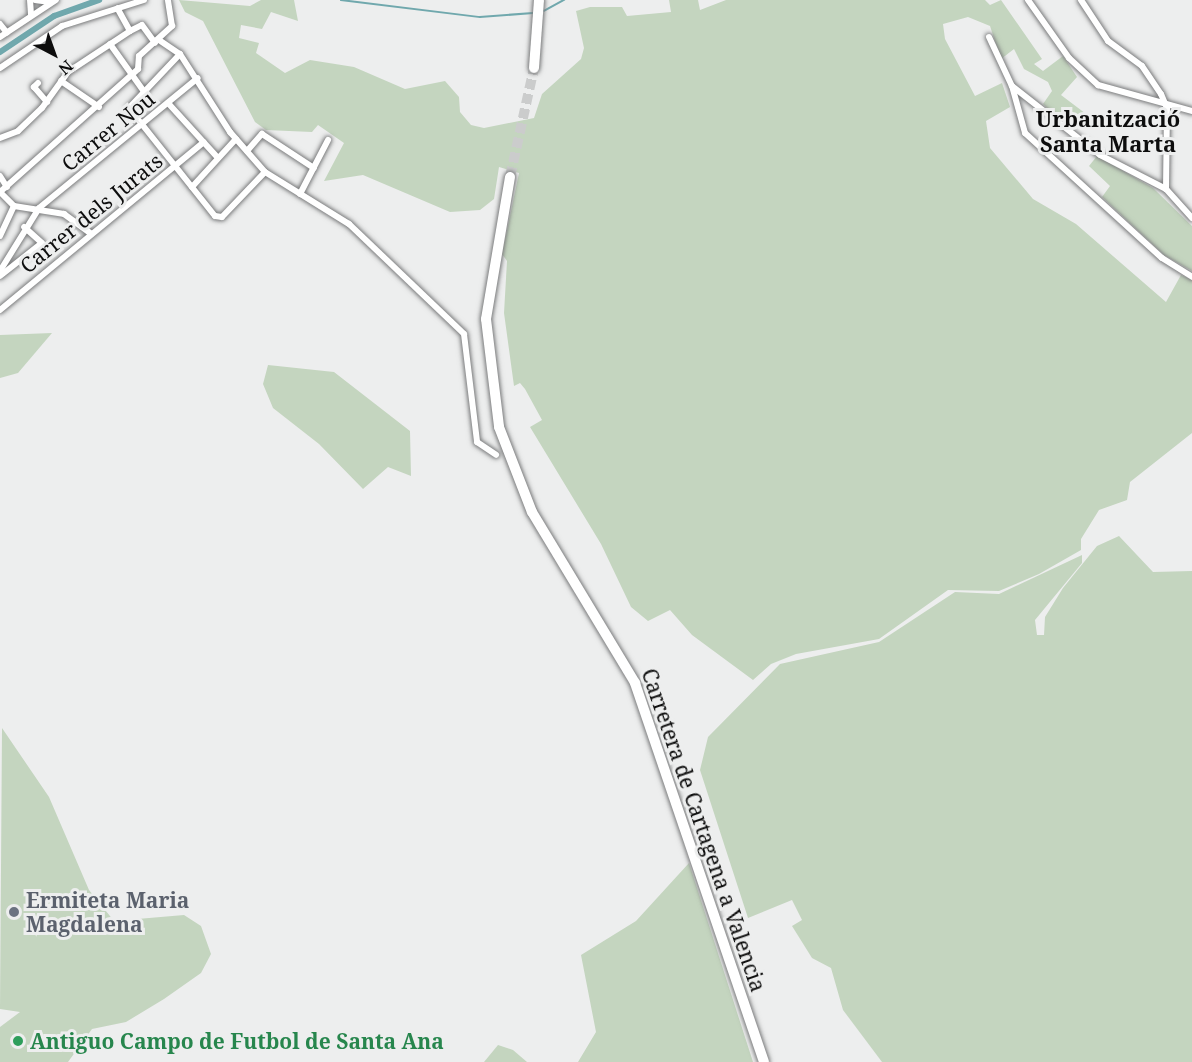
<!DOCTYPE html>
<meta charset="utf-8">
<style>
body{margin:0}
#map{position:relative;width:1192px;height:1062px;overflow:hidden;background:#edeeee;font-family:"Noto Serif",serif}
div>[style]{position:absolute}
.green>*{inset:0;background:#c4d5bf}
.stream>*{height:1.5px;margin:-0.75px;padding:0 0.75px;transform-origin:0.75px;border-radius:0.75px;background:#70a8ad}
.canal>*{height:6px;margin:-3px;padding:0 3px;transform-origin:3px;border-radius:3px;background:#70a8ad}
.trunk-tunnel>*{height:10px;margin-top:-5px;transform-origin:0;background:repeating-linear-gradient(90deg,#cbcccc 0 10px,transparent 0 15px)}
.roads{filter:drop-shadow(0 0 2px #7b7c7d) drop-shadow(0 0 2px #7b7c7d)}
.minor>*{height:6px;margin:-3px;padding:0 3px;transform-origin:3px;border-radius:3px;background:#fff}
.trunk>*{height:10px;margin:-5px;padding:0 5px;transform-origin:5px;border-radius:5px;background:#fff}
.dots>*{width:16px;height:16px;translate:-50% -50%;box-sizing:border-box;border:3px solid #edeeee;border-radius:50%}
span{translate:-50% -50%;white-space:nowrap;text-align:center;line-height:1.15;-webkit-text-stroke:6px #edeeee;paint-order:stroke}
.street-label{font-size:21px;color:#0d0d0d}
.worship-label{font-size:21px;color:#5b616d;font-weight:700}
.left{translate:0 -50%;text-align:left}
.leisure-label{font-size:21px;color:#27864d;font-weight:700}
.neighbourhood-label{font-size:22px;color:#0d0d0d;font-weight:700}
.north{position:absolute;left:24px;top:24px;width:60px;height:60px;-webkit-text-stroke:4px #edeeee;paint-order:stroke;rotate:139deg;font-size:16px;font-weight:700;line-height:24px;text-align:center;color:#0d0d0d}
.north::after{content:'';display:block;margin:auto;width:21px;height:27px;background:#0d0d0d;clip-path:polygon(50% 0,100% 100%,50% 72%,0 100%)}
</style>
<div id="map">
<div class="green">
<div style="clip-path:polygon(179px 0,250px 6px,261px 0,294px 0,298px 21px,271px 12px,262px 29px,241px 25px,239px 38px,259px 43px,256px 53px,285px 73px,310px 60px,354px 67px,405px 89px,445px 81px,459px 97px,460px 112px,471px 125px,484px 128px,534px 118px,542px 94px,581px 59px,584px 48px,576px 11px,590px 7px,622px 7px,627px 16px,671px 12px,669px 0,698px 0,700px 10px,726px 0,985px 0,990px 5px,1001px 0,1042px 59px,1034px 64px,1043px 71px,1063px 56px,1077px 77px,1061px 95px,1102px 126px,1099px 130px,1081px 122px,1072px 131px,1061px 122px,1043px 104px,1052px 91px,1048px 82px,1024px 69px,1014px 49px,1001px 59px,990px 26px,968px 17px,943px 24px,945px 39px,975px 96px,1002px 83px,1010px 107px,986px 121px,990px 148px,1033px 199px,1076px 224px,1166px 302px,1181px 275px,1192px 280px,1192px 433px,1130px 482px,1127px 500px,1099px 510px,1081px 539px,1081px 550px,1039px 574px,999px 591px,948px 590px,879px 639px,796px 654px,771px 664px,753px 680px,692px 635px,670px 610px,648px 621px,631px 607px,601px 544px,530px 427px,542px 420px,525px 389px,520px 383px,514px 386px,504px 313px,507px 261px,502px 254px,519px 173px,499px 167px,494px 199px,480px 210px,450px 212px,363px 175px,324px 181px,344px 143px,318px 125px,312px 132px,266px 130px,255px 122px,203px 21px,185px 12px)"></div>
<div style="clip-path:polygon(1097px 156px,1153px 188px,1192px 226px,1192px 271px,1164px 255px,1102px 197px,1110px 186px,1089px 166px)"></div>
<div style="clip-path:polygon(52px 333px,18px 373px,0 378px,0 335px)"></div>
<div style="clip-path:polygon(268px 365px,334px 372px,410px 431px,411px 476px,388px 467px,363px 489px,319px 444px,273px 408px,263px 384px)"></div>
<div style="clip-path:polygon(1119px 536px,1153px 572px,1192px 571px,1192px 1062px,882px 1062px,843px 1010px,831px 968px,812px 958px,792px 926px,802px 920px,792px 900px,748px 918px,700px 770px,708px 737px,780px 664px,879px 642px,955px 592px,999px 594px,1082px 555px,1082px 563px,1035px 620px,1037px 635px,1044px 635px,1045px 617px,1063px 588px,1097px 546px)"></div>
<div style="clip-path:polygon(2px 728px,49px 797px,89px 890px,114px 921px,184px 915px,201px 926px,211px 954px,201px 973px,164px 999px,126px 1022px,92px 1029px,68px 1062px,0 1062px,0 1027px,20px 1012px,0 1009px)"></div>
<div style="clip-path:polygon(689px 863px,753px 1062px,578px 1062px,596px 1032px,581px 955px,636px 921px)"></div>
<div style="clip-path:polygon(498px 1045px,513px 1050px,527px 1062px,484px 1062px)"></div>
</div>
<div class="stream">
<div style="left:341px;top:0;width:140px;rotate:7deg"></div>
<div style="left:480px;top:17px;width:53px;rotate:-4.3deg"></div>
<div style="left:544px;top:11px;width:23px;rotate:-29deg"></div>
</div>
<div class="canal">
<div style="left:0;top:52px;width:65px;rotate:-33.7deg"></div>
<div style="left:54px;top:16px;width:48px;rotate:-19.6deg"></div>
</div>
<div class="trunk-tunnel">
<div style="left:510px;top:177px;width:112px;rotate:-77.6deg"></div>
</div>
<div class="roads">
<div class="minor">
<div style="left:30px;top:0;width:15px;rotate:86deg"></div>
<div style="left:35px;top:0;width:15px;rotate:8deg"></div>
<div style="left:1028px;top:0;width:71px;rotate:54.7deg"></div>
<div style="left:1069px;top:58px;width:40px;rotate:43deg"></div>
<div style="left:1098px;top:85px;width:98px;rotate:15.5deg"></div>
<div style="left:1081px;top:0;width:49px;rotate:56.6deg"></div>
<div style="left:1108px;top:41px;width:42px;rotate:36.3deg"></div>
<div style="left:1142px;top:66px;width:34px;rotate:56deg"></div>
<div style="left:1161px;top:94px;width:15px;rotate:67deg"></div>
<div style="left:1167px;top:108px;width:81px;rotate:90.7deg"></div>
<div style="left:1166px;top:189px;width:39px;rotate:48deg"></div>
<div style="left:0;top:24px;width:11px;rotate:52deg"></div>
<div style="left:130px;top:31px;width:13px;rotate:-27deg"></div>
<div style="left:142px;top:25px;width:22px;rotate:54deg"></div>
<div style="left:0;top:37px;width:67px;rotate:-33.5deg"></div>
<div style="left:989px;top:37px;width:54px;rotate:64.9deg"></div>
<div style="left:159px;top:40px;width:25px;rotate:34deg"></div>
<div style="left:180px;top:54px;width:93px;rotate:57.3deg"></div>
<div style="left:230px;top:132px;width:53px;rotate:48.8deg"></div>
<div style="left:265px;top:172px;width:99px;rotate:31.8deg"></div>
<div style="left:349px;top:224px;width:159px;rotate:43.7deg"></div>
<div style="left:464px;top:334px;width:109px;rotate:83.1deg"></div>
<div style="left:477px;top:442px;width:23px;rotate:34deg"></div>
<div style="left:110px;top:44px;width:60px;rotate:54.5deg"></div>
<div style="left:180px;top:54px;width:74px;rotate:133.4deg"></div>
<div style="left:129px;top:108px;width:138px;rotate:51.5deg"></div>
<div style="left:215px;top:216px;width:7px;rotate:8deg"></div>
<div style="left:222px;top:217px;width:62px;rotate:-46.3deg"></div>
<div style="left:0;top:68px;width:75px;rotate:-34.1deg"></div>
<div style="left:62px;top:26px;width:86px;rotate:-17.6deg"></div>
<div style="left:61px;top:81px;width:46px;rotate:34.4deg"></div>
<div style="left:38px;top:83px;width:6px;rotate:135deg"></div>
<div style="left:34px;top:87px;width:20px;rotate:49deg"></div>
<div style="left:168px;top:103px;width:74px;rotate:47.7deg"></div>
<div style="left:0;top:138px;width:19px;rotate:-21deg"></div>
<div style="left:18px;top:131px;width:33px;rotate:-44deg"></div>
<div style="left:42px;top:108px;width:44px;rotate:-54.2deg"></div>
<div style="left:68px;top:72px;width:74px;rotate:-33.5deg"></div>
<div style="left:130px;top:31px;width:26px;rotate:-119deg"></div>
<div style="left:247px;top:151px;width:23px;rotate:-49deg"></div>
<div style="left:262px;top:134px;width:62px;rotate:33.2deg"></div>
<div style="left:0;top:176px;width:13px;rotate:58deg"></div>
<div style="left:192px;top:187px;width:65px;rotate:-47.5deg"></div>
<div style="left:1166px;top:189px;width:74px;rotate:-152.7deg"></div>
<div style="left:1100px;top:155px;width:112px;rotate:-141.9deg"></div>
<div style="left:1012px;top:86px;width:49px;rotate:74.5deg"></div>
<div style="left:1025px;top:133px;width:185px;rotate:42.4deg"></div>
<div style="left:1162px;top:258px;width:36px;rotate:32deg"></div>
<div style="left:0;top:192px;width:185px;rotate:-41.7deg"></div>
<div style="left:138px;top:69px;width:13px;rotate:-86deg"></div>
<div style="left:139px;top:56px;width:45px;rotate:-42.3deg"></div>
<div style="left:172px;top:26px;width:26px;rotate:-99deg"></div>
<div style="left:0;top:192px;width:20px;rotate:45deg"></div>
<div style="left:14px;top:206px;width:51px;rotate:9.1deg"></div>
<div style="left:64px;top:214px;width:34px;rotate:36deg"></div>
<div style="left:300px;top:194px;width:61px;rotate:-62.6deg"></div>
<div style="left:0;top:236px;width:33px;rotate:-65deg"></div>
<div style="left:0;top:271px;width:74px;rotate:-58.2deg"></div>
<div style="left:39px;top:208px;width:205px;rotate:-39.3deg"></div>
<div style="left:0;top:276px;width:53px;rotate:-38.2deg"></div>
<div style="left:42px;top:243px;width:24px;rotate:-138deg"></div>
<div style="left:0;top:310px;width:264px;rotate:-39.5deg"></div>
</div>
<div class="trunk">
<div style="left:534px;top:68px;width:68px;rotate:-85.8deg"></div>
<div style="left:510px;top:177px;width:144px;rotate:99.6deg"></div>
<div style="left:486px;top:319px;width:109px;rotate:83.1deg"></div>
<div style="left:499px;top:427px;width:91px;rotate:68.8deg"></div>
<div style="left:532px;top:512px;width:200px;rotate:58.9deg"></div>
<div style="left:635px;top:683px;width:400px;rotate:71.2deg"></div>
</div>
</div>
<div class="dots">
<div style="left:14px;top:912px;background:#6b7280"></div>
<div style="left:18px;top:1041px;background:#2e9e5b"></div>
</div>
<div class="street-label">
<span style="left:108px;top:131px;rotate:-39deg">Carrer Nou</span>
<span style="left:91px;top:213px;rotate:-39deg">Carrer dels Jurats</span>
<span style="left:704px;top:830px;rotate:71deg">Carretera de Cartagena a Valencia</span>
</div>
<div class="worship-label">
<span class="left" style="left:26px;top:912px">Ermiteta Maria<br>Magdalena</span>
</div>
<div class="leisure-label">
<span class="left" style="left:30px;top:1041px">Antiguo Campo de Futbol de Santa Ana</span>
</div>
<div class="neighbourhood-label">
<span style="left:1108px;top:131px">Urbanització<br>Santa Marta</span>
</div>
<div class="north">N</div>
</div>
